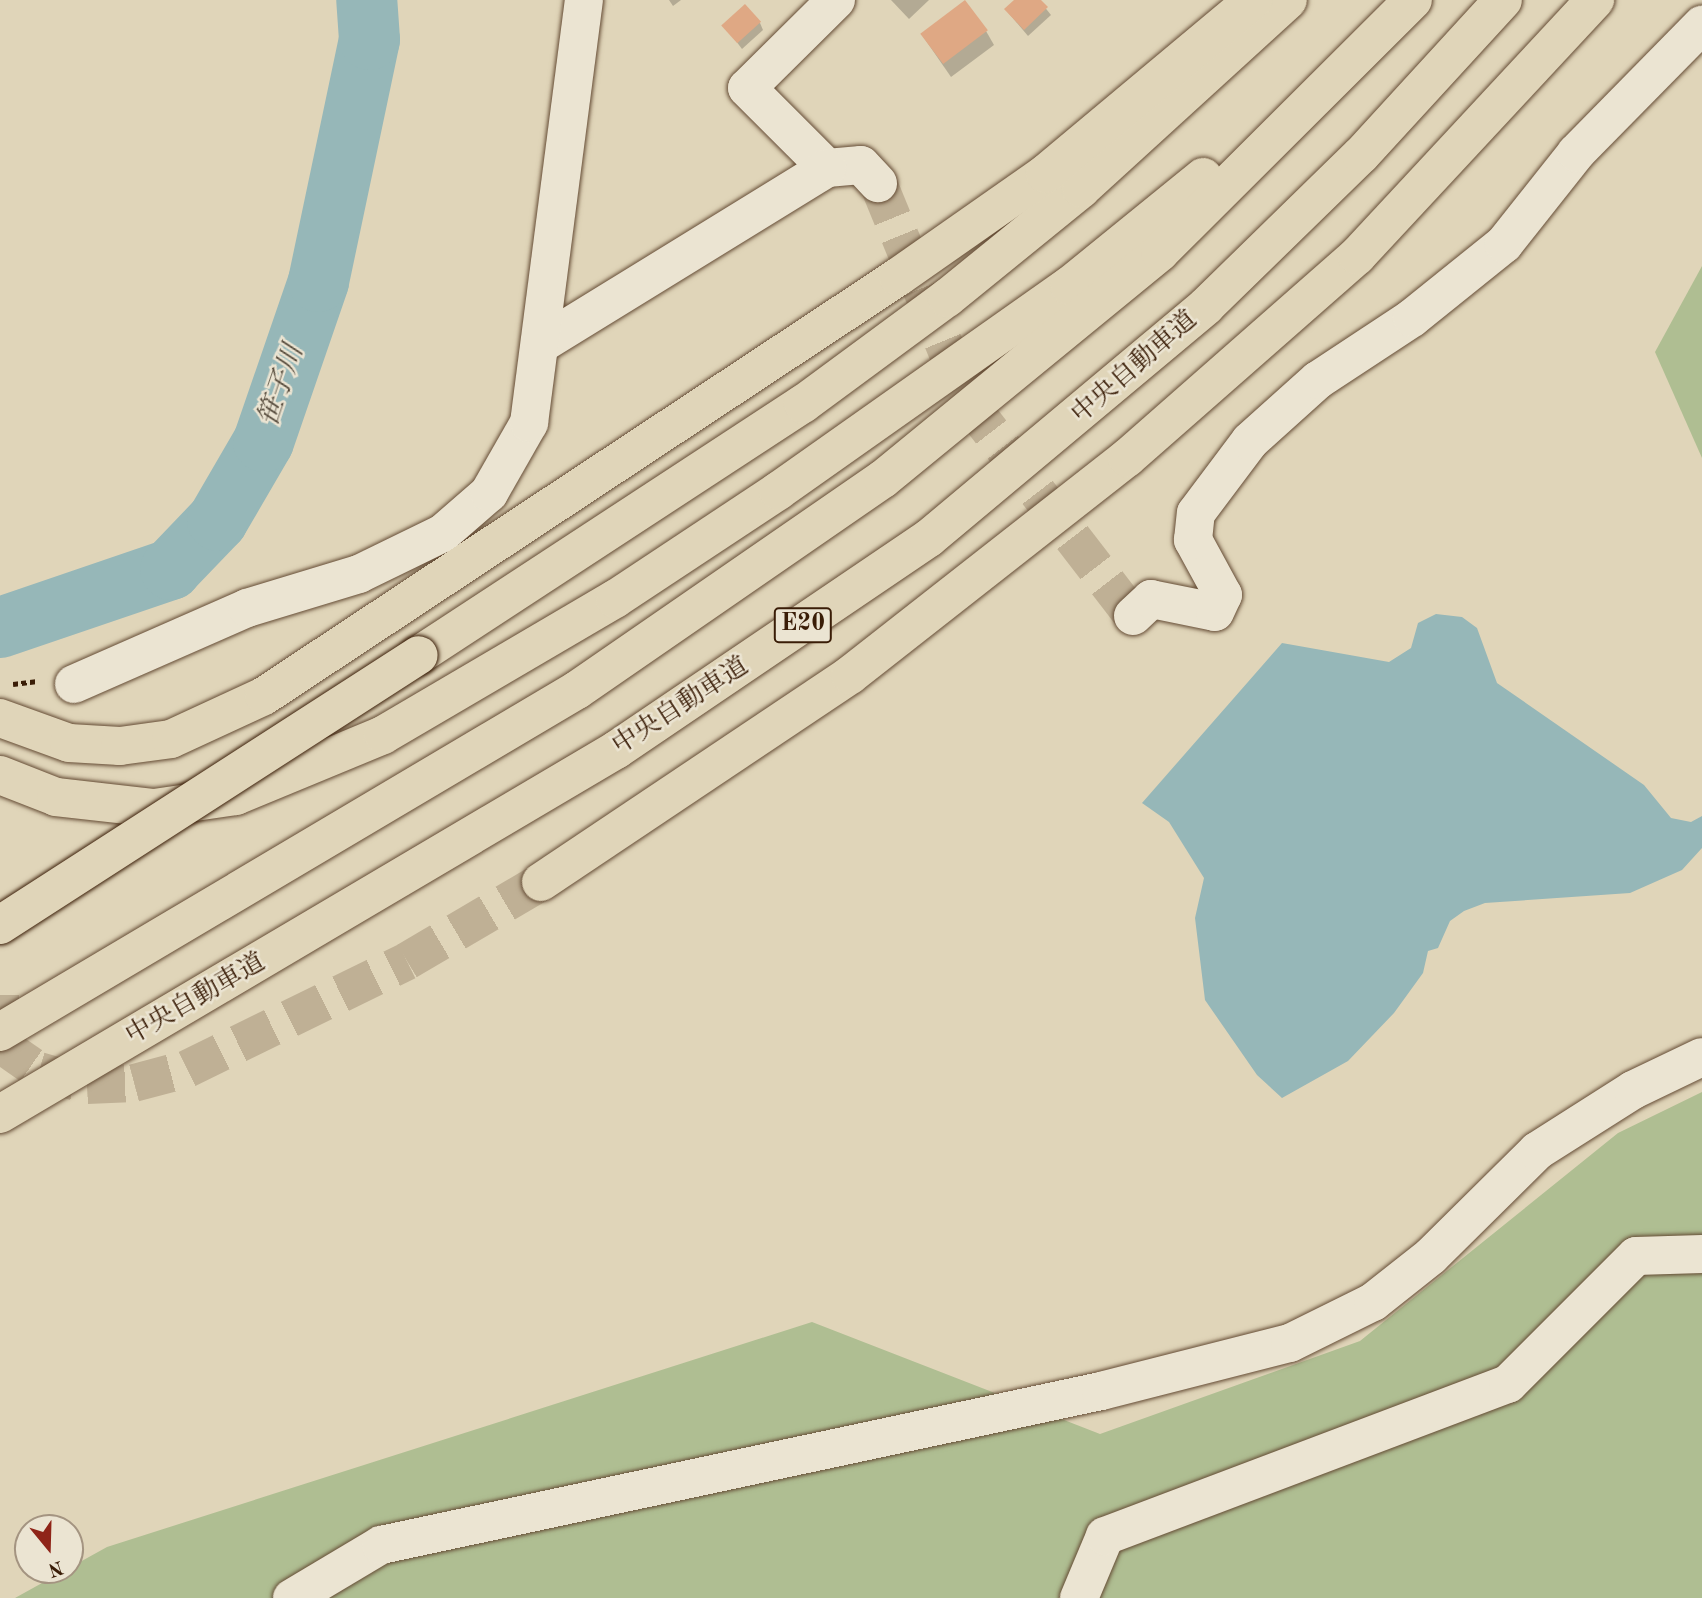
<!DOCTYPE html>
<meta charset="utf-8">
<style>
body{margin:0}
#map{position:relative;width:1702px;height:1598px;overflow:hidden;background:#e0d5b9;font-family:"Old Standard TT","Noto Serif JP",serif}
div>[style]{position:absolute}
.green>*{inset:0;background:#afbe92}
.water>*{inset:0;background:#96b7b8}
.shadow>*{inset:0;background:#0003}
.river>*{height:61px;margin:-30.5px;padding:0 30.5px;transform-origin:30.5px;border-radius:30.5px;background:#96b7b8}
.building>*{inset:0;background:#dfa884;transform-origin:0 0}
.minor-tunnel>*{height:38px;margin-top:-19px;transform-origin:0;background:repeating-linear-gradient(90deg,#bfb095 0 38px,transparent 0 57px)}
.highway-tunnel>*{height:38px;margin-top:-19px;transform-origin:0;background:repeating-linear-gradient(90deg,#bfb095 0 38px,transparent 0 57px)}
.path>*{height:4.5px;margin-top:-2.25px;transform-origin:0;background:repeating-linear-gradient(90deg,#3a1d07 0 5px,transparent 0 8.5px)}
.roads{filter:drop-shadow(0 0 2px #644b34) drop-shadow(0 0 2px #644b34)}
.minor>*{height:38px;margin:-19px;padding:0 19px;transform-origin:19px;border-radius:19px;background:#ebe4d2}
.highway>*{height:38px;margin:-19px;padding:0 19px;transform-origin:19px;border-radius:19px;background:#e0d5b9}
.bridges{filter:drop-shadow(0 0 2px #3a1d07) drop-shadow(0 0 2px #3a1d07)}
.highway-bridge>*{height:38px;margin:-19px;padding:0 19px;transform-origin:19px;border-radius:19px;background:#e0d5b9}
span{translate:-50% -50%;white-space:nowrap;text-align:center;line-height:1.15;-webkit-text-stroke:5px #ebe4d2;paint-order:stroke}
.shield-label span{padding:2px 5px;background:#ebe4d2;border:2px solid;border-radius:5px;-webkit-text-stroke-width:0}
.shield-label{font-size:24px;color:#3a1d07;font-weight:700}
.street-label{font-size:26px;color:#3a1d07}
.water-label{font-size:28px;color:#564b3c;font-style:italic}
.north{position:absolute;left:14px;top:1514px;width:70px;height:70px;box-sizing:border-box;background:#ebe4d2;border:2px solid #a49481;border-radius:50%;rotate:161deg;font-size:19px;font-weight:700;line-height:28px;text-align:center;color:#3a1d07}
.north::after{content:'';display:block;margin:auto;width:24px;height:32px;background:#8f2418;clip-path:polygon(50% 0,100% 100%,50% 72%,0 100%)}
</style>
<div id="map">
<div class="green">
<div style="clip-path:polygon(1702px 266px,1702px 458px,1655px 352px)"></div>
<div style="clip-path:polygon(1702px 1092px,1702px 1598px,15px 1598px,107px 1547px,812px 1322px,1100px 1434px,1360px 1341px,1618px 1133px)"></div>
</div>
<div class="water">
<div style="clip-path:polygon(1436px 614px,1462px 617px,1477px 628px,1497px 683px,1644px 785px,1671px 818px,1691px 822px,1702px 816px,1702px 848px,1682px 870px,1630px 893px,1485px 903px,1464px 911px,1450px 921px,1438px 948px,1428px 951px,1423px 973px,1394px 1013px,1348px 1061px,1282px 1098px,1257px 1075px,1205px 1000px,1195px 918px,1204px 878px,1169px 822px,1142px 803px,1282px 643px,1389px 662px,1411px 648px,1418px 623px)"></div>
</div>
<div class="shadow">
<div style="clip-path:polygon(669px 0,681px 0,673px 6px)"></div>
<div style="clip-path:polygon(891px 0,929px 0,909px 19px)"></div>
<div style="clip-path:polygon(1016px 0,1039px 0,1051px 15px,1028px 36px,1006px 10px)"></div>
<div style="clip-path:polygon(760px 23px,763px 30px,742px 49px,724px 25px)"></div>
<div style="clip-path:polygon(986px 31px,994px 45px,951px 77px,922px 35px)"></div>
</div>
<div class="river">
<div style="left:0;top:627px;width:180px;rotate:-18.8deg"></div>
<div style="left:170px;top:569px;width:68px;rotate:-46.2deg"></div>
<div style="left:217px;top:520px;width:91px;rotate:-59.8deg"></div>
<div style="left:263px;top:441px;width:169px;rotate:-71deg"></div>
<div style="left:318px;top:281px;width:247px;rotate:-78.1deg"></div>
<div style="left:369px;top:39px;width:39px;rotate:-94deg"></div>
</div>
<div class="building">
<div style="left:965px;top:0;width:38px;height:56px;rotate:53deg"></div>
<div style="clip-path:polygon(1014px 0,1041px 0,1048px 7px,1024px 30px,1004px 9px)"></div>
<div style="left:745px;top:4px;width:24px;height:32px;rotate:48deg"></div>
</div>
<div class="minor-tunnel">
<div style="left:878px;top:183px;width:237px;rotate:67.7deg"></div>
<div style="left:968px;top:402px;width:270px;rotate:52.4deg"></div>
</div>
<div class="highway-tunnel">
<div style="left:0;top:995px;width:51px;rotate:90deg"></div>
<div style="left:0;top:1044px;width:47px;rotate:34.7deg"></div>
<div style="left:39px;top:1071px;width:50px;rotate:16.3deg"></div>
<div style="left:87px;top:1085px;width:47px;rotate:-2.4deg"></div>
<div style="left:134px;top:1083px;width:55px;rotate:-14.8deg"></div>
<div style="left:187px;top:1069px;width:245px;rotate:-26.1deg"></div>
<div style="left:407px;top:961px;width:156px;rotate:-30.5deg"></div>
</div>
<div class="path">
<div style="left:13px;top:684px;width:25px;rotate:-7deg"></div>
</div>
<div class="roads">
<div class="minor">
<div style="left:836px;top:0;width:125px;rotate:135.3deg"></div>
<div style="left:747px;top:88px;width:113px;rotate:45deg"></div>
<div style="left:827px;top:168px;width:34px;rotate:-5deg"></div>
<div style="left:861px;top:165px;width:25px;rotate:47deg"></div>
<div style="left:541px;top:344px;width:336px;rotate:-31.6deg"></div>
<div style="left:1133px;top:616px;width:25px;rotate:-43deg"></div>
<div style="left:1151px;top:599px;width:65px;rotate:11.5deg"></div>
<div style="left:1215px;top:612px;width:19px;rotate:-65deg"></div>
<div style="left:1223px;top:595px;width:63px;rotate:-118.6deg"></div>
<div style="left:1193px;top:540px;width:27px;rotate:-84deg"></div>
<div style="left:1196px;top:513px;width:90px;rotate:-53.1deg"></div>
<div style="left:1250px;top:441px;width:91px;rotate:-41.9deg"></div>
<div style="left:1318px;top:380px;width:113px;rotate:-33.4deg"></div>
<div style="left:1412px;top:318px;width:118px;rotate:-38.8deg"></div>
<div style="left:1504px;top:244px;width:116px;rotate:-51.6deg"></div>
<div style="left:1576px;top:153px;width:180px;rotate:-45.5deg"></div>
<div style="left:74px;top:684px;width:189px;rotate:-23.7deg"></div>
<div style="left:247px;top:608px;width:117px;rotate:-16.9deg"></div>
<div style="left:359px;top:574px;width:93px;rotate:-26deg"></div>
<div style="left:443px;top:533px;width:61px;rotate:-41deg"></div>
<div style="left:489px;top:493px;width:81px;rotate:-60.3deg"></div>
<div style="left:529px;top:423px;width:427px;rotate:-82.6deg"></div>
<div style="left:292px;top:1598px;width:104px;rotate:-30.8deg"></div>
<div style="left:381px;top:1545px;width:736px;rotate:-12.07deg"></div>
<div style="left:1101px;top:1391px;width:195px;rotate:-14.3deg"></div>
<div style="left:1290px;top:1343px;width:93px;rotate:-26.3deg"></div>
<div style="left:1373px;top:1302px;width:74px;rotate:-38.4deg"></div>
<div style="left:1431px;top:1256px;width:149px;rotate:-44.7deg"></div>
<div style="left:1537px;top:1151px;width:114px;rotate:-32.4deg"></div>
<div style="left:1633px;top:1090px;width:76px;rotate:-25.6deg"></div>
<div style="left:1079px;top:1598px;width:67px;rotate:-67.2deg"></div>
<div style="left:1105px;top:1536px;width:431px;rotate:-20.7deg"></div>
<div style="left:1508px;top:1384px;width:181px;rotate:-45deg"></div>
<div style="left:1636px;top:1256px;width:66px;rotate:-1.7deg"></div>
</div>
<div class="highway">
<div style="left:419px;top:655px;width:459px;rotate:-33.2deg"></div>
<div style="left:803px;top:404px;width:179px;rotate:-36.4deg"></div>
<div style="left:947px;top:298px;width:173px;rotate:-39.1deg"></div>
<div style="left:1081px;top:189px;width:280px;rotate:-42.4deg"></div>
<div style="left:0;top:718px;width:73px;rotate:19.9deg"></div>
<div style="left:69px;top:743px;width:51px;rotate:3.4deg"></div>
<div style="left:120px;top:746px;width:51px;rotate:-7.8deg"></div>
<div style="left:171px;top:739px;width:102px;rotate:-24.8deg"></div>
<div style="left:264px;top:696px;width:760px;rotate:-33.46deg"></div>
<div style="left:898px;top:277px;width:179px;rotate:-35deg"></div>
<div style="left:1045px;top:174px;width:271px;rotate:-39.9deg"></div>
<div style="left:0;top:775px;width:60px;rotate:21.4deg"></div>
<div style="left:56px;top:797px;width:99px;rotate:6.4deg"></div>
<div style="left:154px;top:808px;width:83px;rotate:-8.3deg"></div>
<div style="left:236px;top:796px;width:159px;rotate:-22.5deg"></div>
<div style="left:383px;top:735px;width:269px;rotate:-30.4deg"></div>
<div style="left:615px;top:599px;width:196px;rotate:-33.5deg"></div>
<div style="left:778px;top:491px;width:356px;rotate:-35.2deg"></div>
<div style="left:1069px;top:286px;width:173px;rotate:-39.1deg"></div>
<div style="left:541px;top:882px;width:372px;rotate:-33.8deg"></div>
<div style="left:850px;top:675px;width:352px;rotate:-38.1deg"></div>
<div style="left:1127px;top:458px;width:306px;rotate:-41.3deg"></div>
<div style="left:1357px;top:256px;width:350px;rotate:-47.1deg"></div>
<div style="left:0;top:1032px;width:671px;rotate:-30.66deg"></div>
<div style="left:577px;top:690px;width:372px;rotate:-34.6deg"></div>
<div style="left:883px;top:479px;width:358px;rotate:-39.3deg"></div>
<div style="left:1160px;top:252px;width:357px;rotate:-44.9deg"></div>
<div style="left:0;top:1114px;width:716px;rotate:-30.58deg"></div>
<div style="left:616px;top:750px;width:378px;rotate:-34.1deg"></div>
<div style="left:929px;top:538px;width:361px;rotate:-39.9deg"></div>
<div style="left:1206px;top:306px;width:216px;rotate:-44.3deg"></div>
<div style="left:1361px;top:155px;width:210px;rotate:-47.5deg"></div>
</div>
</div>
<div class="bridges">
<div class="highway-bridge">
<div style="left:0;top:925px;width:498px;rotate:-32.8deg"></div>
</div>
</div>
<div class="shield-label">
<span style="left:803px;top:625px">E20</span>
</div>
<div class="street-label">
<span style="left:1135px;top:368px;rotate:-41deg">中央自動車道</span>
<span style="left:681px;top:707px;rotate:-33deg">中央自動車道</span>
<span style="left:196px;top:1000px;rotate:-30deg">中央自動車道</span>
</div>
<div class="water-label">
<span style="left:282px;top:386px;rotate:-71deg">笹子川</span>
</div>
<div class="north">N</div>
</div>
